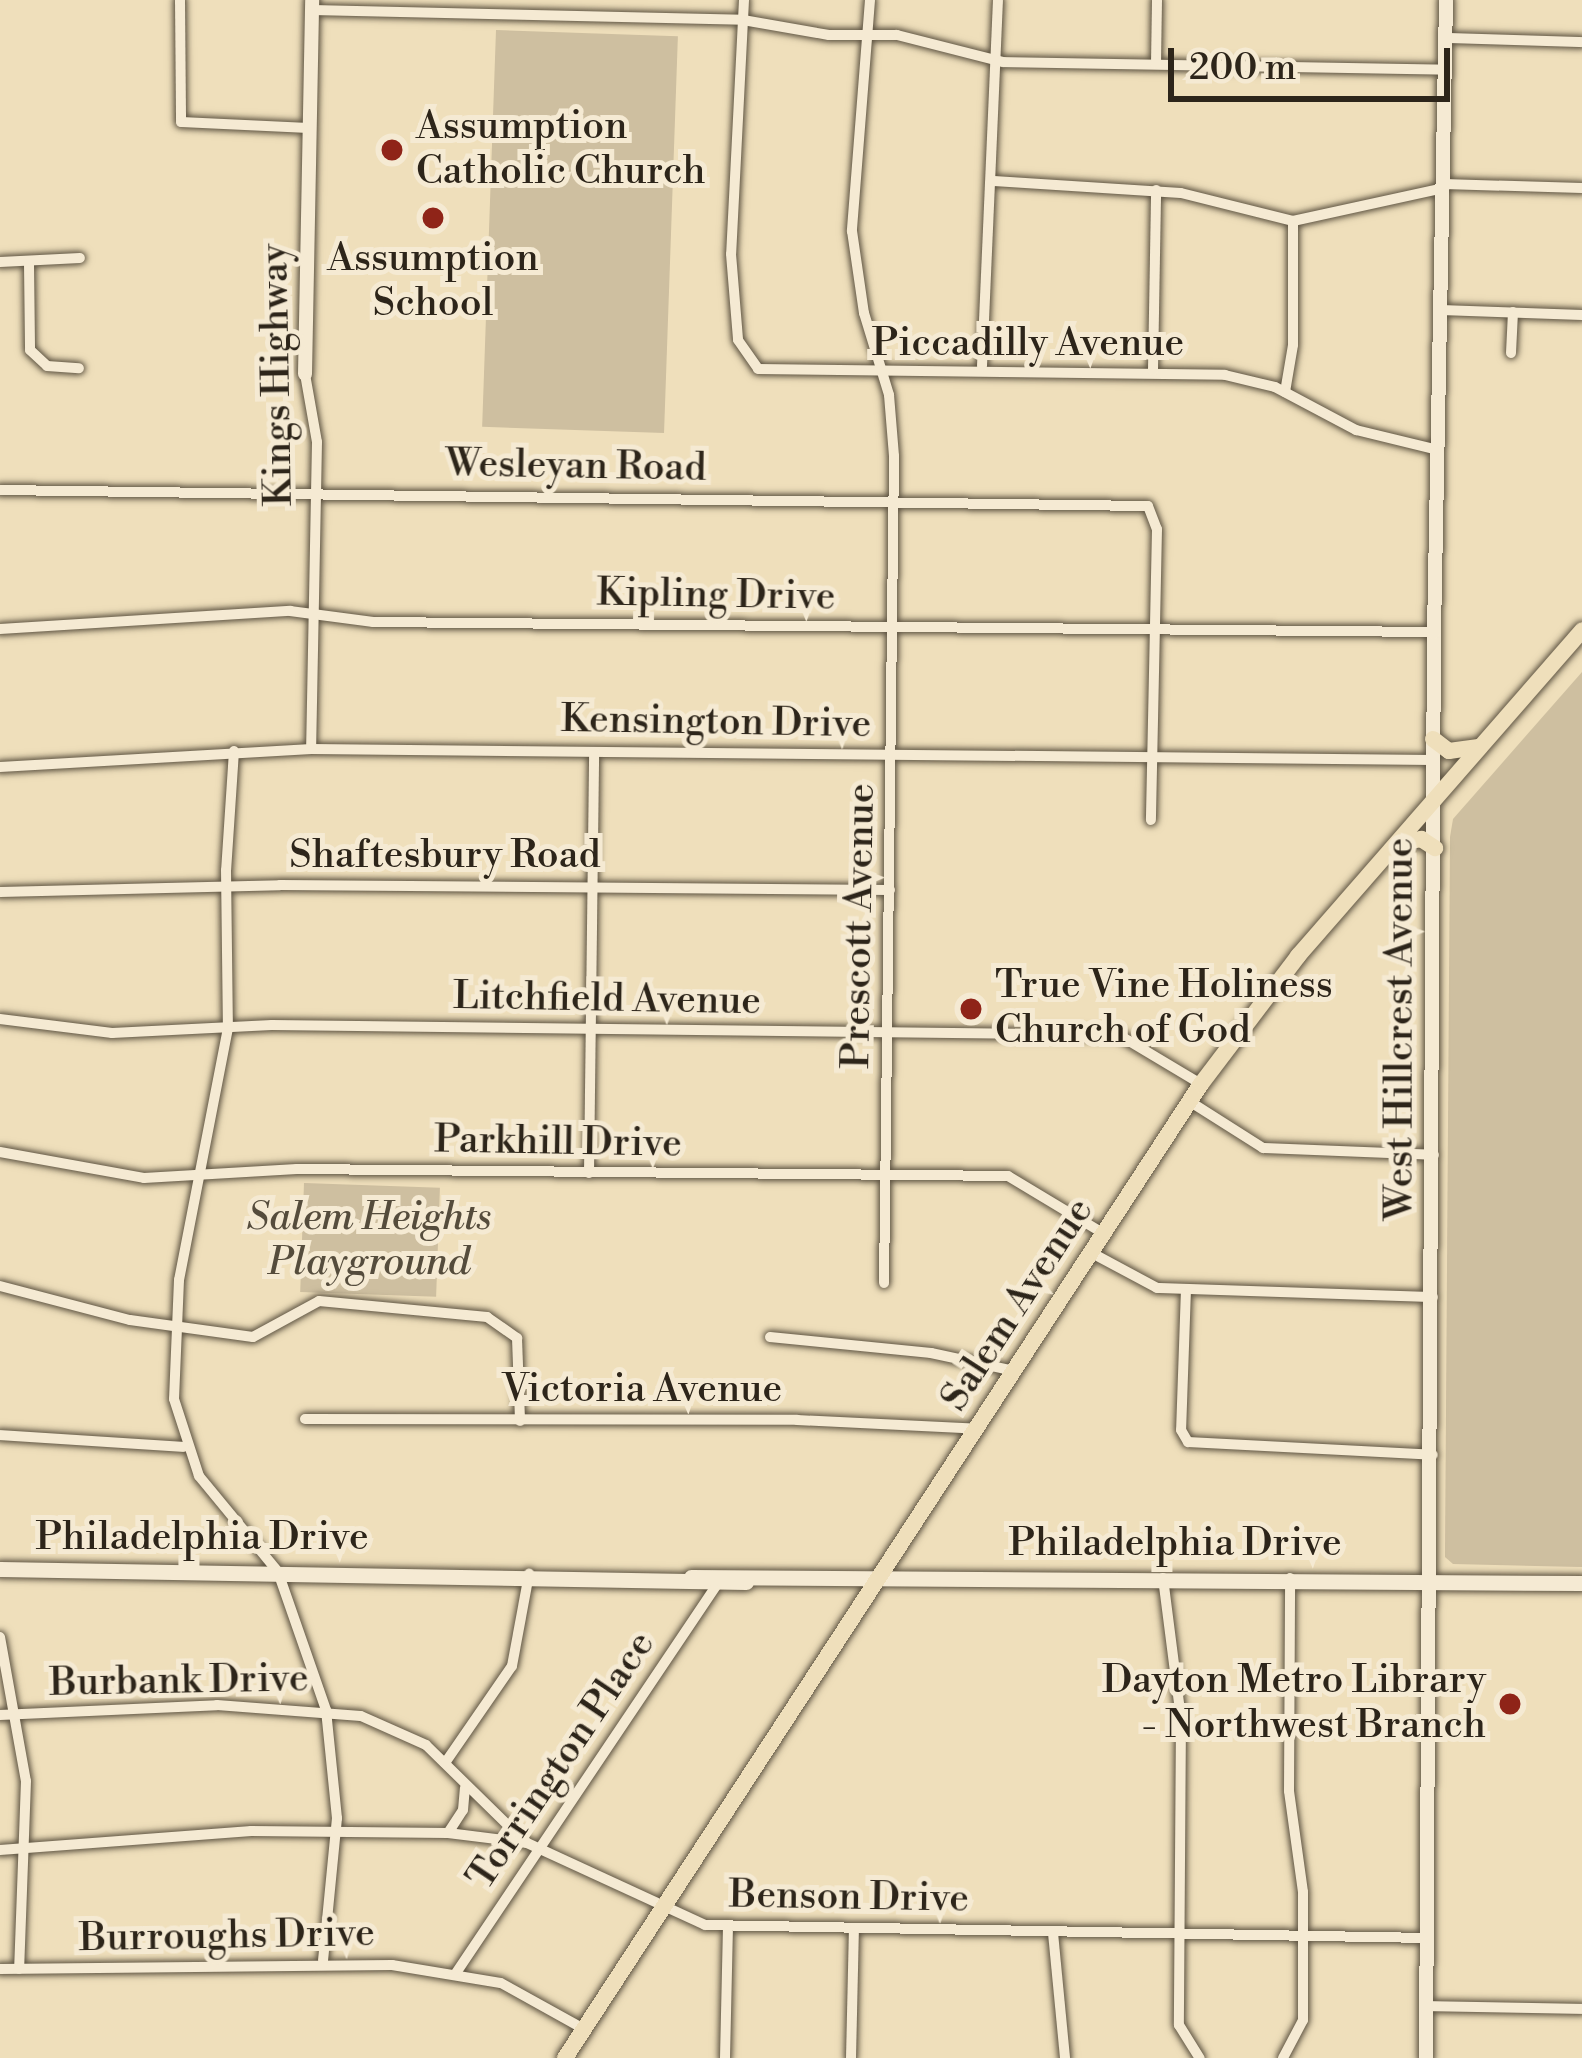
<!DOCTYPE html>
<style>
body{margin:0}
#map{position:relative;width:1582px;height:2058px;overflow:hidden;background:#efdfbb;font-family:"Libre Bodoni",serif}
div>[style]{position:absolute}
.green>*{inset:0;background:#cebfa0;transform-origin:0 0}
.roads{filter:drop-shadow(0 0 3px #5e5442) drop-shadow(0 0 3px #5e5442)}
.minor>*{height:10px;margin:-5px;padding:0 5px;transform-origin:5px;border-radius:5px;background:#f5ead3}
.tertiary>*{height:14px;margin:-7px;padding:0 7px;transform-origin:7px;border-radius:7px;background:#f5ead3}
.secondary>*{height:15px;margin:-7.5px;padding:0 7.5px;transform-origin:7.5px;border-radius:7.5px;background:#f5ead3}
.primary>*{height:16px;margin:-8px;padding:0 8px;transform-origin:8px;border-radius:8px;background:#efdfbb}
.dots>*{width:33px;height:33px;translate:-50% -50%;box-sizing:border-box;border:6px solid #f5ead3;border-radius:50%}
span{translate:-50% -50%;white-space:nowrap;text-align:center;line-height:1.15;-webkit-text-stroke:10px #f5ead3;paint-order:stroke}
.poi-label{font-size:39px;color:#2d251a}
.left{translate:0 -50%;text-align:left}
.right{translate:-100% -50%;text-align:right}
.street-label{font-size:39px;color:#2d251a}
.park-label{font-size:39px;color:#554c3c;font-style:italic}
.scale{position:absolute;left:1168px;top:48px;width:282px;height:54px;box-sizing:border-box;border:6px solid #2d251a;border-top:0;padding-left:15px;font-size:36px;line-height:42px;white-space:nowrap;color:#2d251a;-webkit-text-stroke:9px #f5ead3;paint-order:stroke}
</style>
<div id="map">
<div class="green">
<div style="left:496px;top:30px;width:182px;height:397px;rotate:2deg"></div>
<div style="clip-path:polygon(1582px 672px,1582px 1567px,1453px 1564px,1445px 1557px,1450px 837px,1453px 819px)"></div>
<div style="left:304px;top:1183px;width:136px;height:109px;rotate:2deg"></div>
</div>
<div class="roads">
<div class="minor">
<div style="left:180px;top:0;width:122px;rotate:89.5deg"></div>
<div style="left:181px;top:122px;width:128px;rotate:2.7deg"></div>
<div style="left:744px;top:0;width:254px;rotate:92.9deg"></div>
<div style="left:731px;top:254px;width:86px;rotate:85.3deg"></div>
<div style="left:738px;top:340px;width:35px;rotate:55deg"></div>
<div style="left:758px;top:369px;width:467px;rotate:0.7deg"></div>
<div style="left:1225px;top:375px;width:51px;rotate:13.5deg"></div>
<div style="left:1275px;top:387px;width:92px;rotate:28deg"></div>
<div style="left:1356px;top:430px;width:84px;rotate:13.7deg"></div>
<div style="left:870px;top:0;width:232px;rotate:94.5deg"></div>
<div style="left:852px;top:231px;width:83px;rotate:81.7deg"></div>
<div style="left:864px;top:313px;width:86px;rotate:73deg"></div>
<div style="left:889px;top:395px;width:61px;rotate:85.3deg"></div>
<div style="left:894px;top:456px;width:827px;rotate:90.69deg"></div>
<div style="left:312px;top:10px;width:431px;rotate:1.3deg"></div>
<div style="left:743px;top:20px;width:87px;rotate:9.9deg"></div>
<div style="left:829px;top:35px;width:68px"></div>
<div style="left:897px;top:35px;width:109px;rotate:14.3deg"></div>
<div style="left:1003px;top:62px;width:442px;rotate:1deg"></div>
<div style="left:1446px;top:38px;width:136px;rotate:1.7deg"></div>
<div style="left:1156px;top:64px;width:64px;rotate:-89.1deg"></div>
<div style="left:994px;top:181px;width:187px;rotate:3.7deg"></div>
<div style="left:1181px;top:193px;width:115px;rotate:14deg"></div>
<div style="left:1293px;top:221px;width:155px;rotate:-12.3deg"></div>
<div style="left:1444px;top:184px;width:138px;rotate:1.7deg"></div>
<div style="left:0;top:262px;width:80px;rotate:-2.9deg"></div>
<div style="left:29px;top:264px;width:86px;rotate:89.3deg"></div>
<div style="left:30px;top:350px;width:23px;rotate:43deg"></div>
<div style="left:47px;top:366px;width:32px;rotate:4deg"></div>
<div style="left:1441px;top:310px;width:141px;rotate:2deg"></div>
<div style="left:1511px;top:353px;width:41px;rotate:-87.2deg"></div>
<div style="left:982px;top:366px;width:366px;rotate:-87.5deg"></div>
<div style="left:1153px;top:370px;width:180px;rotate:-89deg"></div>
<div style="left:305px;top:374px;width:69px;rotate:80deg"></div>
<div style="left:317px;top:442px;width:307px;rotate:91.1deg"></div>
<div style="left:1285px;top:392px;width:48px;rotate:-80.3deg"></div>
<div style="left:1293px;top:345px;width:124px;rotate:-90deg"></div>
<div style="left:0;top:490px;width:1148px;rotate:0.8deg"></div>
<div style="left:1148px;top:506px;width:25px;rotate:69deg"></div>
<div style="left:1157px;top:529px;width:291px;rotate:91.2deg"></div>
<div style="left:0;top:629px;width:291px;rotate:-3.6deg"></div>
<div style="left:290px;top:611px;width:84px;rotate:7.5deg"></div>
<div style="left:373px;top:622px;width:1061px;rotate:0.54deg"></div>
<div style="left:234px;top:751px;width:119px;rotate:93.8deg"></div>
<div style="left:226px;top:870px;width:158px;rotate:89.3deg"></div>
<div style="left:228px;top:1028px;width:257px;rotate:101deg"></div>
<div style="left:179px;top:1280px;width:119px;rotate:92.4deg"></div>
<div style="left:174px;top:1399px;width:81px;rotate:72deg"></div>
<div style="left:199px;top:1476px;width:124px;rotate:50.5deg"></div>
<div style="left:278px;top:1572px;width:146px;rotate:70.8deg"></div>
<div style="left:326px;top:1710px;width:109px;rotate:84.2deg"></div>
<div style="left:337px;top:1818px;width:143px;rotate:95.6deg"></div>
<div style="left:0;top:767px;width:312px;rotate:-3.3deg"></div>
<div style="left:311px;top:749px;width:1122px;rotate:0.56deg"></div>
<div style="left:0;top:892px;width:280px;rotate:-1.4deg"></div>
<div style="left:280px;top:885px;width:610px;rotate:0.47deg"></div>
<div style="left:0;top:1019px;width:113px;rotate:7.1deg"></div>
<div style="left:112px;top:1033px;width:160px;rotate:-2.9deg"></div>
<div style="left:272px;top:1025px;width:847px;rotate:0.68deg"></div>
<div style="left:1119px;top:1035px;width:96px;rotate:30.9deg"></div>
<div style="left:1189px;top:1101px;width:88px;rotate:32.4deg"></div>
<div style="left:1263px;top:1148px;width:171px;rotate:2.3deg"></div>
<div style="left:0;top:1152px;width:146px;rotate:10.2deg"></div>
<div style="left:144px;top:1178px;width:153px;rotate:-3.4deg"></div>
<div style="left:297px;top:1169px;width:711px;rotate:0.56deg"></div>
<div style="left:1008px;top:1176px;width:111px;rotate:31deg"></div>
<div style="left:589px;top:1173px;width:421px;rotate:-89.3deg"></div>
<div style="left:1090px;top:1252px;width:76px;rotate:28.2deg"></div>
<div style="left:1157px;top:1288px;width:276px;rotate:1.9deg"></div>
<div style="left:0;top:1286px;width:134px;rotate:14.7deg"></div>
<div style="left:130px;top:1320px;width:124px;rotate:7.9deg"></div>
<div style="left:253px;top:1337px;width:75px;rotate:-28.6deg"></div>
<div style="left:319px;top:1301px;width:169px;rotate:5.4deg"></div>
<div style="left:487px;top:1317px;width:37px;rotate:35deg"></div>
<div style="left:517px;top:1338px;width:83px;rotate:87.9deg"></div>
<div style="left:1186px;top:1289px;width:141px;rotate:92deg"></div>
<div style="left:1181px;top:1430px;width:14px;rotate:60deg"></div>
<div style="left:1188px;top:1442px;width:245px;rotate:3deg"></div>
<div style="left:770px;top:1337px;width:162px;rotate:5.7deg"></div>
<div style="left:931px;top:1353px;width:85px;rotate:12.2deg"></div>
<div style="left:305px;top:1419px;width:492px;rotate:0.1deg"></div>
<div style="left:797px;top:1420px;width:181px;rotate:2.8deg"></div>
<div style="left:0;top:1435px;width:184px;rotate:3.7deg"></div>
<div style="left:1163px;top:1578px;width:141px;rotate:82.7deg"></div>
<div style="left:1181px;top:1718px;width:307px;rotate:90.4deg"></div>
<div style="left:1179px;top:2025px;width:39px;rotate:58deg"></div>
<div style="left:0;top:1637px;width:146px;rotate:79.8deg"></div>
<div style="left:26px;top:1781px;width:188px;rotate:92.1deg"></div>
<div style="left:0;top:1715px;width:217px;rotate:-2.6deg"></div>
<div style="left:217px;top:1705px;width:144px;rotate:4.4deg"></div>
<div style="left:361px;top:1716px;width:71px;rotate:24deg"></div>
<div style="left:426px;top:1745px;width:139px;rotate:44.4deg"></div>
<div style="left:445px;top:1763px;width:118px;rotate:-55.4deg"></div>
<div style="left:512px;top:1666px;width:94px;rotate:-79.5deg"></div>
<div style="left:448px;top:1833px;width:27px;rotate:-57deg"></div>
<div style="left:463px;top:1810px;width:22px;rotate:-85deg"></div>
<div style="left:0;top:1850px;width:252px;rotate:-4.3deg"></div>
<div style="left:251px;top:1831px;width:197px;rotate:0.6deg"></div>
<div style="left:448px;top:1833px;width:80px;rotate:7.2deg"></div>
<div style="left:527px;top:1843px;width:196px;rotate:24.7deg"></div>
<div style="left:705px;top:1925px;width:723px;rotate:1.03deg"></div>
<div style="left:1053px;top:1933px;width:126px;rotate:84.5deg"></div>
<div style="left:0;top:1969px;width:392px;rotate:-0.6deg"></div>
<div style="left:392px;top:1965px;width:110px;rotate:9.4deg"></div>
<div style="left:501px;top:1983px;width:95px;rotate:29deg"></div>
<div style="left:456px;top:1973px;width:471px;rotate:-56.1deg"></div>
<div style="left:1427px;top:2006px;width:155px;rotate:1.1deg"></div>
<div style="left:725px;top:2058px;width:130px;rotate:-88.7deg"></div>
<div style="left:851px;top:2058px;width:129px;rotate:-88.7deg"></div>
<div style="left:1283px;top:2058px;width:43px;rotate:-62.2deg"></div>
<div style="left:1303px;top:2020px;width:128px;rotate:-90deg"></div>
<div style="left:1303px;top:1892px;width:102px;rotate:-97.9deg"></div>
<div style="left:1289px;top:1791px;width:213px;rotate:-89.7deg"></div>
</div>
<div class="tertiary">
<div style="left:305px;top:374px;width:374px;rotate:-88.9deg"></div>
<div style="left:1426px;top:2058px;width:1426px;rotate:-89.68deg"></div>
<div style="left:1434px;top:632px;width:632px;rotate:-88.91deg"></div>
</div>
<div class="secondary">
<div style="left:0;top:1569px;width:746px;rotate:1deg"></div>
<div style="left:691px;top:1577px;width:891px;rotate:0.39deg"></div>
</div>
<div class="primary">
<div style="left:1433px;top:739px;width:20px;rotate:37deg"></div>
<div style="left:1449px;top:751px;width:28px;rotate:-8deg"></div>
<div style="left:1397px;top:844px;width:25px;rotate:-12deg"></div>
<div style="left:1421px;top:839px;width:17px;rotate:33deg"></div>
<div style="left:565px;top:2058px;width:1163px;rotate:-56.86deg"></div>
<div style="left:1201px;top:1084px;width:161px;rotate:-52.8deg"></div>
<div style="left:1298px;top:956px;width:432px;rotate:-48.9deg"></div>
</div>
</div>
<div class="dots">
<div style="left:392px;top:150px;background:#8f2418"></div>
<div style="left:433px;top:218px;background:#8f2418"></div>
<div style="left:971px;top:1009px;background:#8f2418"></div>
<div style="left:1510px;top:1704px;background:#8f2418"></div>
</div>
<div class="poi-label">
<span class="left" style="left:416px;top:150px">Assumption<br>Catholic Church</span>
<span style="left:433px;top:282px">Assumption<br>School</span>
<span class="left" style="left:995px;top:1009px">True Vine Holiness<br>Church of God</span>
<span class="right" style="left:1486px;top:1704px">Dayton Metro Library<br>- Northwest Branch</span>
</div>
<div class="street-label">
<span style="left:1028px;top:344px">Piccadilly Avenue</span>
<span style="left:278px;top:375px;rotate:-91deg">Kings Highway</span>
<span style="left:576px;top:467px;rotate:1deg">Wesleyan Road</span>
<span style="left:716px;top:596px;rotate:1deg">Kipling Drive</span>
<span style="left:716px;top:723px;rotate:1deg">Kensington Drive</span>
<span style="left:445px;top:856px">Shaftesbury Road</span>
<span style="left:860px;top:926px;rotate:-89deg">Prescott Avenue</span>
<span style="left:607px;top:1000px;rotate:1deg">Litchfield Avenue</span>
<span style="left:1401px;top:1029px;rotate:-90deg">West Hillcrest Avenue</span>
<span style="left:558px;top:1143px;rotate:1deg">Parkhill Drive</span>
<span style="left:1018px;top:1305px;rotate:-57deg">Salem Avenue</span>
<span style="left:642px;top:1390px">Victoria Avenue</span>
<span style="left:202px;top:1538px">Philadelphia Drive</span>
<span style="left:1175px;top:1544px">Philadelphia Drive</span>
<span style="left:179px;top:1682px;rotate:-1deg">Burbank Drive</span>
<span style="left:562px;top:1761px;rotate:-56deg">Torrington Place</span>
<span style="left:849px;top:1898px;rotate:1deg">Benson Drive</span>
<span style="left:227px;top:1937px;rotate:-1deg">Burroughs Drive</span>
</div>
<div class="park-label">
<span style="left:369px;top:1241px">Salem Heights<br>Playground</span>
</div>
<div class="scale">200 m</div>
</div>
